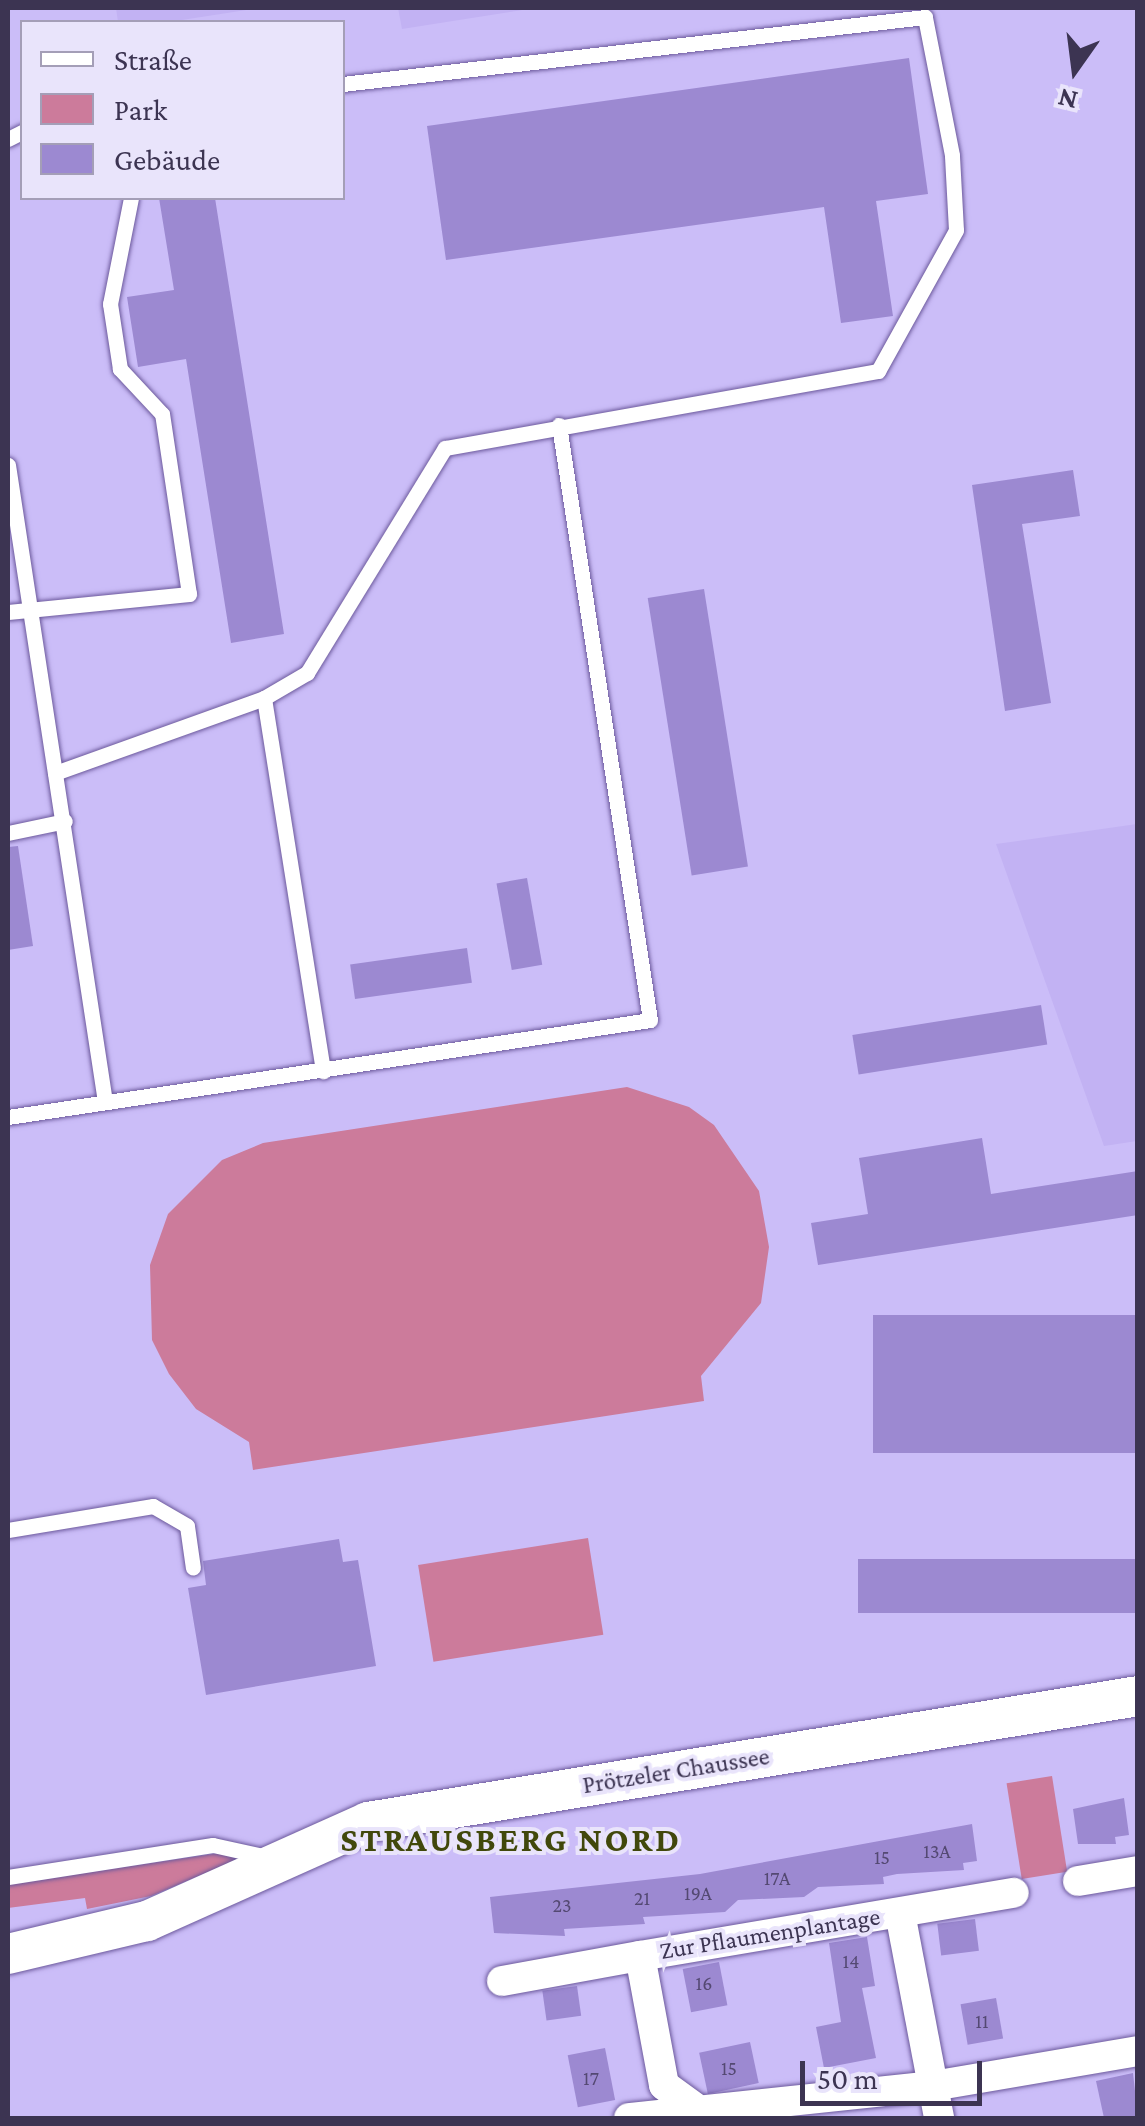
<!DOCTYPE html>
<meta charset="utf-8">
<style>
body{margin:0}
#map{position:relative;width:1145px;height:2126px;overflow:hidden;background:#cbbdf8;font-family:"Crimson Pro",serif}
div>[style]{position:absolute}
.built>*{inset:0;background:#c2b2f3}
.green>*{inset:0;background:#cc7b9b;transform-origin:0 0}
.building>*{inset:0;background:#9c89d1;transform-origin:0 0}
.roads{filter:drop-shadow(0 0 2px #6c599c) drop-shadow(0 0 2px #6c599c)}
.lane>*{height:15px;margin:-7.5px;padding:0 7.5px;transform-origin:7.5px;border-radius:7.5px;background:#fff}
.street>*{height:30px;margin:-15px;padding:0 15px;transform-origin:15px;border-radius:15px;background:#fff}
.secondary>*{height:40px;margin:-20px;padding:0 20px;transform-origin:20px;border-radius:20px;background:#fff}
span{translate:-50% -50%;white-space:nowrap;text-align:center;line-height:1.15;-webkit-text-stroke:8px #e9e4fb;paint-order:stroke}
.number-label{font-size:20px;color:#544972}
.number-label span{-webkit-text-stroke-width:0}
.street-label{font-size:25px;color:#3c3452}
.district-label{font-size:35px;color:#41480b;font-weight:700;letter-spacing:2.5px}
.frame{position:absolute;inset:0;border:10px solid #3c3452;pointer-events:none}
.legend{position:absolute;left:20px;top:20px;width:325px;height:180px;box-sizing:border-box;background:#e9e4fb;border:2px solid #a49eb7;margin:0;padding:12px 18px;list-style:none;font-size:30px;color:#3c3452}
.legend li{display:flex;align-items:center;gap:20px;height:50px}
.legend b{width:50px;border:2px solid #a49eb7}
.north{position:absolute;left:1025px;top:20px;width:100px;height:100px;-webkit-text-stroke:8px #e9e4fb;paint-order:stroke;rotate:194deg;font-size:28px;font-weight:700;line-height:40px;text-align:center;color:#3c3452}
.north::after{content:'';display:block;margin:auto;width:35px;height:45px;background:#3c3452;clip-path:polygon(50% 0,100% 100%,50% 72%,0 100%)}
.scale{position:absolute;left:800px;top:2061px;width:182px;height:45px;box-sizing:border-box;border:5px solid #3c3452;border-top:0;padding-left:12px;font-size:30px;line-height:35px;white-space:nowrap;color:#3c3452;-webkit-text-stroke:8px #e9e4fb;paint-order:stroke}
</style>
<div id="map">
<div class="built">
<div style="clip-path:polygon(116px 8px,260px 8px,169px 22px,118px 22px)"></div>
<div style="clip-path:polygon(398px 8px,535px 8px,402px 29px)"></div>
<div style="clip-path:polygon(1137px 824px,1137px 1141px,1104px 1146px,996px 844px)"></div>
</div>
<div class="green">
<div style="clip-path:polygon(627px 1087px,689px 1107px,714px 1125px,759px 1191px,769px 1247px,761px 1303px,701px 1376px,704px 1401px,253px 1470px,249px 1442px,196px 1409px,169px 1374px,152px 1340px,150px 1265px,168px 1214px,222px 1160px,263px 1143px)"></div>
<div style="left:588px;top:1538px;width:98px;height:172px;rotate:81deg"></div>
<div style="left:1052px;top:1776px;width:97px;height:46px;rotate:81deg"></div>
<div style="clip-path:polygon(220px 1853px,239px 1859px,151px 1896px,87px 1909px,85px 1898px,8px 1908px,8px 1884px)"></div>
</div>
<div class="building">
<div style="clip-path:polygon(909px 58px,928px 194px,876px 201px,893px 316px,841px 323px,824px 207px,446px 260px,427px 126px)"></div>
<div style="clip-path:polygon(159px 198px,215px 198px,284px 634px,231px 643px,186px 359px,138px 367px,127px 297px,174px 290px)"></div>
<div style="clip-path:polygon(1073px 470px,1080px 516px,1022px 524px,1051px 703px,1005px 711px,972px 485px)"></div>
<div style="left:704px;top:589px;width:281px;height:57px;rotate:81deg"></div>
<div style="clip-path:polygon(18px 846px,33px 946px,8px 950px,8px 847px)"></div>
<div style="left:527px;top:878px;width:88px;height:31px;rotate:80deg"></div>
<div style="left:467px;top:948px;width:35px;height:118px;rotate:82deg"></div>
<div style="left:1041px;top:1005px;width:40px;height:191px;rotate:81deg"></div>
<div style="clip-path:polygon(982px 1138px,991px 1194px,1138px 1171px,1138px 1215px,818px 1265px,811px 1223px,868px 1214px,859px 1158px)"></div>
<div style="left:1138px;top:1315px;width:138px;height:265px;rotate:90deg"></div>
<div style="clip-path:polygon(339px 1539px,343px 1562px,358px 1560px,376px 1666px,206px 1695px,188px 1588px,206px 1585px,203px 1561px)"></div>
<div style="left:1138px;top:1559px;width:54px;height:280px;rotate:90deg"></div>
<div style="clip-path:polygon(1124px 1798px,1129px 1835px,1115px 1837px,1116px 1844px,1078px 1844px,1073px 1809px)"></div>
<div style="clip-path:polygon(972px 1824px,977px 1861px,963px 1863px,964px 1870px,897px 1874px,883px 1877px,884px 1884px,818px 1887px,804px 1897px,738px 1900px,725px 1912px,643px 1917px,645px 1924px,564px 1929px,565px 1936px,494px 1933px,490px 1897px,700px 1874px)"></div>
<div style="left:975px;top:1919px;width:32px;height:38px;rotate:83deg"></div>
<div style="clip-path:polygon(867px 1937px,875px 1986px,862px 1988px,876px 2058px,824px 2068px,816px 2027px,841px 2022px,829px 1943px)"></div>
<div style="left:719px;top:1962px;width:44px;height:37px;rotate:79deg"></div>
<div style="left:577px;top:1986px;width:30px;height:35px;rotate:82deg"></div>
<div style="left:996px;top:1998px;width:41px;height:36px;rotate:80deg"></div>
<div style="left:750px;top:2042px;width:42px;height:52px;rotate:78deg"></div>
<div style="left:605px;top:2048px;width:53px;height:38px;rotate:79deg"></div>
<div style="clip-path:polygon(1133px 2073px,1138px 2118px,1104px 2118px,1096px 2081px)"></div>
</div>
<div class="roads">
<div class="lane">
<div style="left:8px;top:139px;width:16px;rotate:-27deg"></div>
<div style="left:8px;top:465px;width:644px;rotate:81.34deg"></div>
<div style="left:8px;top:612px;width:182px;rotate:-5.7deg"></div>
<div style="left:189px;top:594px;width:182px;rotate:-98.5deg"></div>
<div style="left:162px;top:414px;width:62px;rotate:-133deg"></div>
<div style="left:120px;top:369px;width:66px;rotate:-98.7deg"></div>
<div style="left:110px;top:304px;width:108px;rotate:-78.8deg"></div>
<div style="left:264px;top:698px;width:378px;rotate:81deg"></div>
<div style="left:55px;top:773px;width:222px;rotate:-19.7deg"></div>
<div style="left:264px;top:698px;width:50px;rotate:-30.2deg"></div>
<div style="left:307px;top:673px;width:264px;rotate:-58.5deg"></div>
<div style="left:445px;top:448px;width:440px;rotate:-10.1deg"></div>
<div style="left:878px;top:371px;width:161px;rotate:-61deg"></div>
<div style="left:956px;top:230px;width:75px;rotate:-93.1deg"></div>
<div style="left:952px;top:155px;width:141px;rotate:-101.1deg"></div>
<div style="left:925px;top:17px;width:587px;rotate:173.44deg"></div>
<div style="left:8px;top:833px;width:58px;rotate:-11.9deg"></div>
<div style="left:8px;top:1117px;width:649px;rotate:-8.59deg"></div>
<div style="left:650px;top:1020px;width:602px;rotate:-98.7deg"></div>
<div style="left:8px;top:1530px;width:147px;rotate:-9.4deg"></div>
<div style="left:153px;top:1506px;width:39px;rotate:30deg"></div>
<div style="left:187px;top:1526px;width:42px;rotate:81.9deg"></div>
<div style="left:8px;top:1877px;width:207px;rotate:-8.9deg"></div>
<div style="left:213px;top:1845px;width:55px;rotate:12.5deg"></div>
</div>
<div class="street">
<div style="left:1078px;top:1881px;width:61px;rotate:-9.5deg"></div>
<div style="left:900px;top:1913px;width:209px;rotate:79.2deg"></div>
<div style="left:502px;top:1981px;width:140px;rotate:-10.3deg"></div>
<div style="left:694px;top:2107px;width:37px;rotate:-144deg"></div>
<div style="left:664px;top:2085px;width:131px;rotate:-100.5deg"></div>
<div style="left:640px;top:1956px;width:379px;rotate:-9.6deg"></div>
<div style="left:629px;top:2118px;width:306px;rotate:-6deg"></div>
<div style="left:933px;top:2086px;width:208px;rotate:-9.7deg"></div>
</div>
<div class="secondary">
<div style="left:8px;top:1954px;width:143px;rotate:-13.4deg"></div>
<div style="left:147px;top:1921px;width:242px;rotate:-24.1deg"></div>
<div style="left:368px;top:1822px;width:780px;rotate:-9.29deg"></div>
</div>
</div>
<div class="number-label">
<span style="left:937px;top:1851px">13A</span>
<span style="left:882px;top:1857px">15</span>
<span style="left:777px;top:1878px">17A</span>
<span style="left:698px;top:1893px">19A</span>
<span style="left:642px;top:1898px">21</span>
<span style="left:562px;top:1905px">23</span>
<span style="left:851px;top:1961px">14</span>
<span style="left:704px;top:1983px">16</span>
<span style="left:982px;top:2021px">11</span>
<span style="left:729px;top:2068px">15</span>
<span style="left:591px;top:2078px">17</span>
</div>
<div class="street-label">
<span style="left:676px;top:1771px;rotate:-9deg">Prötzeler Chaussee</span>
<span style="left:770px;top:1934px;rotate:-9deg">Zur Pflaumenplantage</span>
</div>
<div class="district-label">
<span style="left:511px;top:1840px">STRAUSBERG NORD</span>
</div>
<div class="frame"></div>
<ul class="legend">
<li><b style="height:12px;background:#fff"></b>Straße</li>
<li><b style="height:28px;background:#cc7b9b"></b>Park</li>
<li><b style="height:28px;background:#9c89d1"></b>Gebäude</li>
</ul>
<div class="north">N</div>
<div class="scale">50 m</div>
</div>
